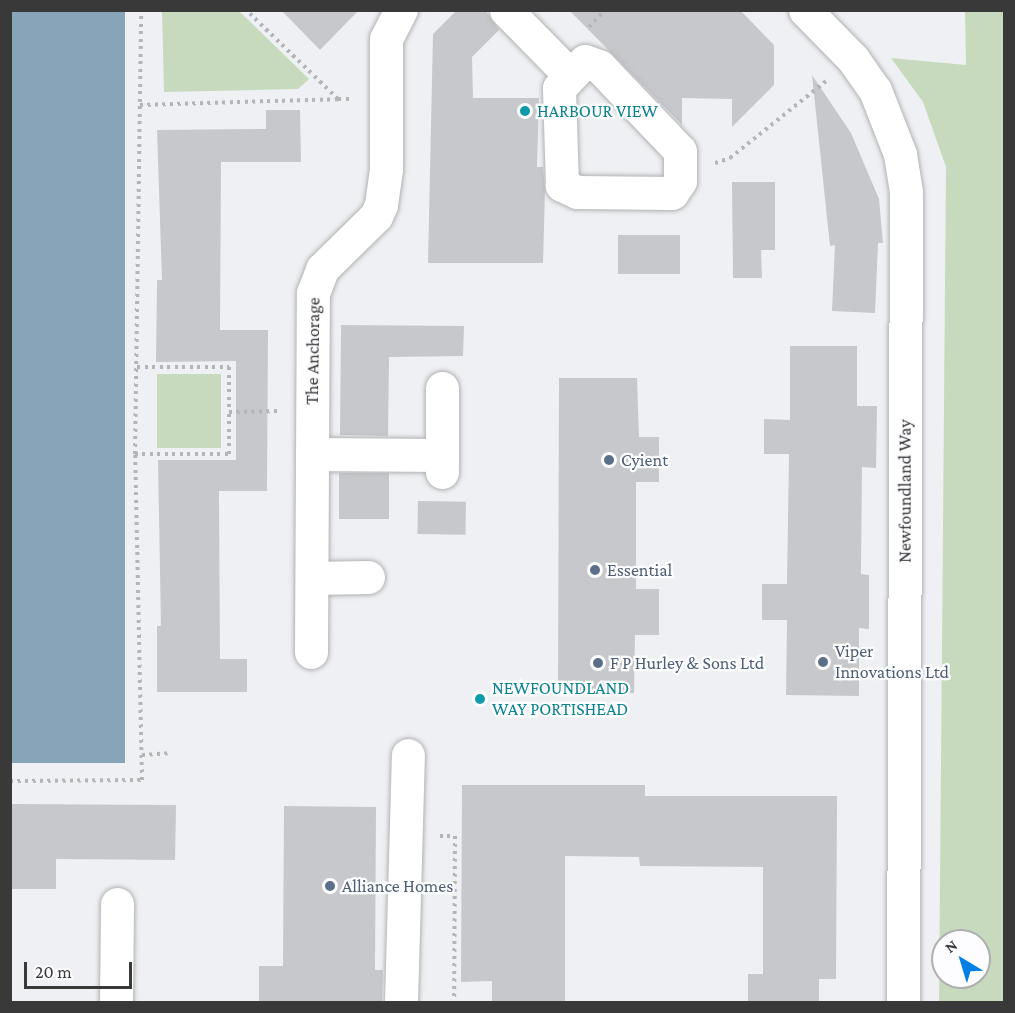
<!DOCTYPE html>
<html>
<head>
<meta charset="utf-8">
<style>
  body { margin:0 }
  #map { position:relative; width:1015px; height:1013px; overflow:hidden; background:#eff0f3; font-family:"Crimson Pro",serif }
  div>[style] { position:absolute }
  .green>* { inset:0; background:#c8dabd; transform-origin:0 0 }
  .water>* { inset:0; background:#88a4b9; transform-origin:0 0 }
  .building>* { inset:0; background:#c7c8cb; transform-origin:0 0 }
  .path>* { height:4px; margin-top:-2px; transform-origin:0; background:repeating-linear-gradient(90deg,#b4b5b7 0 3px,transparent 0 7.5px) }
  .roads { filter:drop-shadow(0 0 2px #b1b2b4) drop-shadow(0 0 2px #b1b2b4) }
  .minor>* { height:33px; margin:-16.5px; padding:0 16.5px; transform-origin:16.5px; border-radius:16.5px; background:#fff }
  .dots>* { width:16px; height:16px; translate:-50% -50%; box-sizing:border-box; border:3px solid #fdfdff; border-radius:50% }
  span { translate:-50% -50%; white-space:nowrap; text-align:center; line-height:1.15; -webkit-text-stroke:4.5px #fdfdff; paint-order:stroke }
  .culture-label { font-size:18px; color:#0d838f }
  .left { translate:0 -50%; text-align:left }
  .street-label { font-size:18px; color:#39393a }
  .service-label { font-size:18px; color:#4e5e75 }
  .frame { position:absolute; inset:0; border:12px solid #39393a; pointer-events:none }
  .north { position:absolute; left:931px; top:929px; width:60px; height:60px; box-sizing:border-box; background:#fdfdff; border:2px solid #afafb0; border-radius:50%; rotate:322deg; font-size:16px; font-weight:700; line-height:24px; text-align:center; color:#39393a }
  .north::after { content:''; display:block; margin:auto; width:21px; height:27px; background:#0280e6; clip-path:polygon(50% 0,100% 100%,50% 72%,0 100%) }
  .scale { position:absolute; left:24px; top:962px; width:108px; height:27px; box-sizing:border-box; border:3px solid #39393a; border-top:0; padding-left:8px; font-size:18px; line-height:21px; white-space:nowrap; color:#39393a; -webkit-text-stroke:4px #fdfdff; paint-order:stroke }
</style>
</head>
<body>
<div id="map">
  <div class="green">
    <i style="clip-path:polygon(162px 11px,239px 11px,309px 79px,298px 89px,164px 92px)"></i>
    <i style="clip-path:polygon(evenodd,965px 11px,1004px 11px,1004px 1002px,939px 1002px,946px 167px,923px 102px,891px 58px,966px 65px,965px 11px,943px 941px,979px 941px,979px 977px,943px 977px,943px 941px)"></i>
    <i style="left:157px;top:374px;width:64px;height:74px"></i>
  </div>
  <div class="water">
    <i style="left:10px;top:11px;width:115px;height:752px"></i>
  </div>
  <div class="building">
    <i style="clip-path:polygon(281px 10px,359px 10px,320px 50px)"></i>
    <i style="clip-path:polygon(457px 10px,485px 10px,499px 30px,472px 57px,473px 98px,539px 98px,537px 167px,543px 167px,545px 191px,543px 263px,428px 263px,433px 34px)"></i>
    <i style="clip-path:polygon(569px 10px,740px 10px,774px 45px,774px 85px,732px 127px,732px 99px,682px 98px,682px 125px)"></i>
    <i style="clip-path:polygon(812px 75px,851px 133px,879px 199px,883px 243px,878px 243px,875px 313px,832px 311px,835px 245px,830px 246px)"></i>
    <i style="clip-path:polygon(266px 110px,300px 110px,301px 162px,221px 162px,220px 330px,268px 330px,267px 491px,219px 491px,220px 659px,247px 659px,247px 692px,157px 692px,157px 626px,161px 626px,158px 460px,236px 460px,236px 361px,156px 362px,157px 280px,162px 280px,157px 130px,266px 129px)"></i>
    <i style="clip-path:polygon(732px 182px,775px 182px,775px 250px,761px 250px,762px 278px,733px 278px)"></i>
    <i style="left:618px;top:235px;width:62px;height:39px"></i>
    <i style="clip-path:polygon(341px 325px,464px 326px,463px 356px,389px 357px,388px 436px,340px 435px)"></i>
    <i style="clip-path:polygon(790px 346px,857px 346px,857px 406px,877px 406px,876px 468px,862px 467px,861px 574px,869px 575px,869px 629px,859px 628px,859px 696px,786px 695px,787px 620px,762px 620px,762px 584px,787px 584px,789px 454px,764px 454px,764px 419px,790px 420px)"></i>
    <i style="clip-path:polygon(559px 378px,637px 378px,639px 437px,659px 437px,659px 482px,636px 482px,636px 589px,659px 589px,659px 635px,635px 635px,634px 693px,558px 692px)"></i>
    <i style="left:339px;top:473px;width:50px;height:46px"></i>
    <i style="left:418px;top:501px;width:48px;height:33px;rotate:1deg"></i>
    <i style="clip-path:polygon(462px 785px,645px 785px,645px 796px,837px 796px,836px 979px,819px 979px,819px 1002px,748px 1002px,748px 974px,763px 974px,763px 867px,640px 866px,639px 857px,565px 856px,565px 1002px,492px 1002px,492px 981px,461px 982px)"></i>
    <i style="clip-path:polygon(10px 804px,176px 805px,175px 860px,56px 859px,56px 889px,10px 889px)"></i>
    <i style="clip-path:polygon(284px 806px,376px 807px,375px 970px,383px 970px,382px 1002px,259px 1002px,259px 966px,283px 966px)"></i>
  </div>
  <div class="path">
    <i style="left:589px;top:27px;width:23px;rotate:-47deg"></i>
    <i style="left:338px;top:99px;width:14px"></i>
    <i style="left:140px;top:105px;width:198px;rotate:-1.7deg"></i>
    <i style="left:338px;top:99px;width:128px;rotate:-135.9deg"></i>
    <i style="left:715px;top:163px;width:16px;rotate:-18deg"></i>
    <i style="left:730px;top:158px;width:123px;rotate:-38.7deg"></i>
    <i style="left:137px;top:367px;width:92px"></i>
    <i style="left:229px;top:367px;width:45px;rotate:90deg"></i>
    <i style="left:135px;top:454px;width:94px"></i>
    <i style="left:229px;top:454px;width:42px;rotate:-90deg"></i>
    <i style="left:229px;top:412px;width:50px;rotate:-1.1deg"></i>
    <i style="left:142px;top:755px;width:30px;rotate:-4deg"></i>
    <i style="left:10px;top:781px;width:132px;rotate:-0.4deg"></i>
    <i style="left:142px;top:780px;width:326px;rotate:-91.2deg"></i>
    <i style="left:135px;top:454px;width:444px;rotate:-89.2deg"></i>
    <i style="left:440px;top:836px;width:15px"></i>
    <i style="left:455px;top:836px;width:166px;rotate:90.3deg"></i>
  </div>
  <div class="roads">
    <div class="minor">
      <i style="left:506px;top:10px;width:90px;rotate:45.5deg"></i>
      <i style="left:805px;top:10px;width:69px;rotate:45.6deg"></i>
      <i style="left:853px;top:59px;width:38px;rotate:55deg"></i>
      <i style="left:875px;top:90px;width:69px;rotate:68.7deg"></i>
      <i style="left:900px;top:154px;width:38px;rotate:81deg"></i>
      <i style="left:906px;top:192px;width:810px;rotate:90.21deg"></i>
      <i style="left:585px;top:61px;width:15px;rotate:20deg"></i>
      <i style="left:599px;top:66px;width:117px;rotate:46.4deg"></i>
      <i style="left:680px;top:151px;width:30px;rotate:90deg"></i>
      <i style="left:680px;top:181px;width:14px;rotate:124deg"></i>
      <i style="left:672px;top:193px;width:95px;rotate:-179.4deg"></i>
      <i style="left:577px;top:192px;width:17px;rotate:-155deg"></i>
      <i style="left:562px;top:185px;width:97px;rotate:-91.8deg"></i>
      <i style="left:559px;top:88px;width:37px;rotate:-46deg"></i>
      <i style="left:312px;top:454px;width:130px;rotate:0.4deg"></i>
      <i style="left:442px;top:472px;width:84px;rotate:-90deg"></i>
      <i style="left:312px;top:578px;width:56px;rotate:-1deg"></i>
      <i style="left:311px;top:652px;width:359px;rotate:-89.7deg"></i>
      <i style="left:313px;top:293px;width:26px;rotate:-69deg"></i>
      <i style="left:322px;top:269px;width:76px;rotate:-44.5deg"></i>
      <i style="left:376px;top:216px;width:12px;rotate:-66deg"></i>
      <i style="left:381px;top:205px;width:37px;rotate:-82deg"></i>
      <i style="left:386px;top:168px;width:129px;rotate:-90deg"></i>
      <i style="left:386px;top:39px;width:33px;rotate:-63deg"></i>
      <i style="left:116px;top:1002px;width:98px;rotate:-89.4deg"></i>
      <i style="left:401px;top:1002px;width:247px;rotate:-88.4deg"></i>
    </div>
  </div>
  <div class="dots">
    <i style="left:525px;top:111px;background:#0f9aa8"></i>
    <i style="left:609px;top:460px;background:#5c6f8a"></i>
    <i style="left:595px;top:570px;background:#5c6f8a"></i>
    <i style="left:823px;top:662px;background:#5c6f8a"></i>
    <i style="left:598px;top:663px;background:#5c6f8a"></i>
    <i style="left:480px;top:699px;background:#0f9aa8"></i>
    <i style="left:330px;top:886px;background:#5c6f8a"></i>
  </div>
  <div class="culture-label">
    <span class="left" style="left:537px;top:111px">HARBOUR VIEW</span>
    <span class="left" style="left:492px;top:699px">NEWFOUNDLAND<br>WAY PORTISHEAD</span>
  </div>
  <div class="street-label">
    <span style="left:313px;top:351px;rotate:-89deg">The Anchorage</span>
    <span style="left:905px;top:491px;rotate:-90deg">Newfoundland Way</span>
  </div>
  <div class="service-label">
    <span class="left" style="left:621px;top:460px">Cyient</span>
    <span class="left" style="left:607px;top:570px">Essential</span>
    <span class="left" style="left:835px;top:662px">Viper<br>Innovations Ltd</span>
    <span class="left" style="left:610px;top:663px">F P Hurley &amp; Sons Ltd</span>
    <span class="left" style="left:342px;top:886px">Alliance Homes</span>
  </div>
  <div class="frame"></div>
  <div class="north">N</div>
  <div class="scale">20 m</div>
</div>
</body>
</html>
